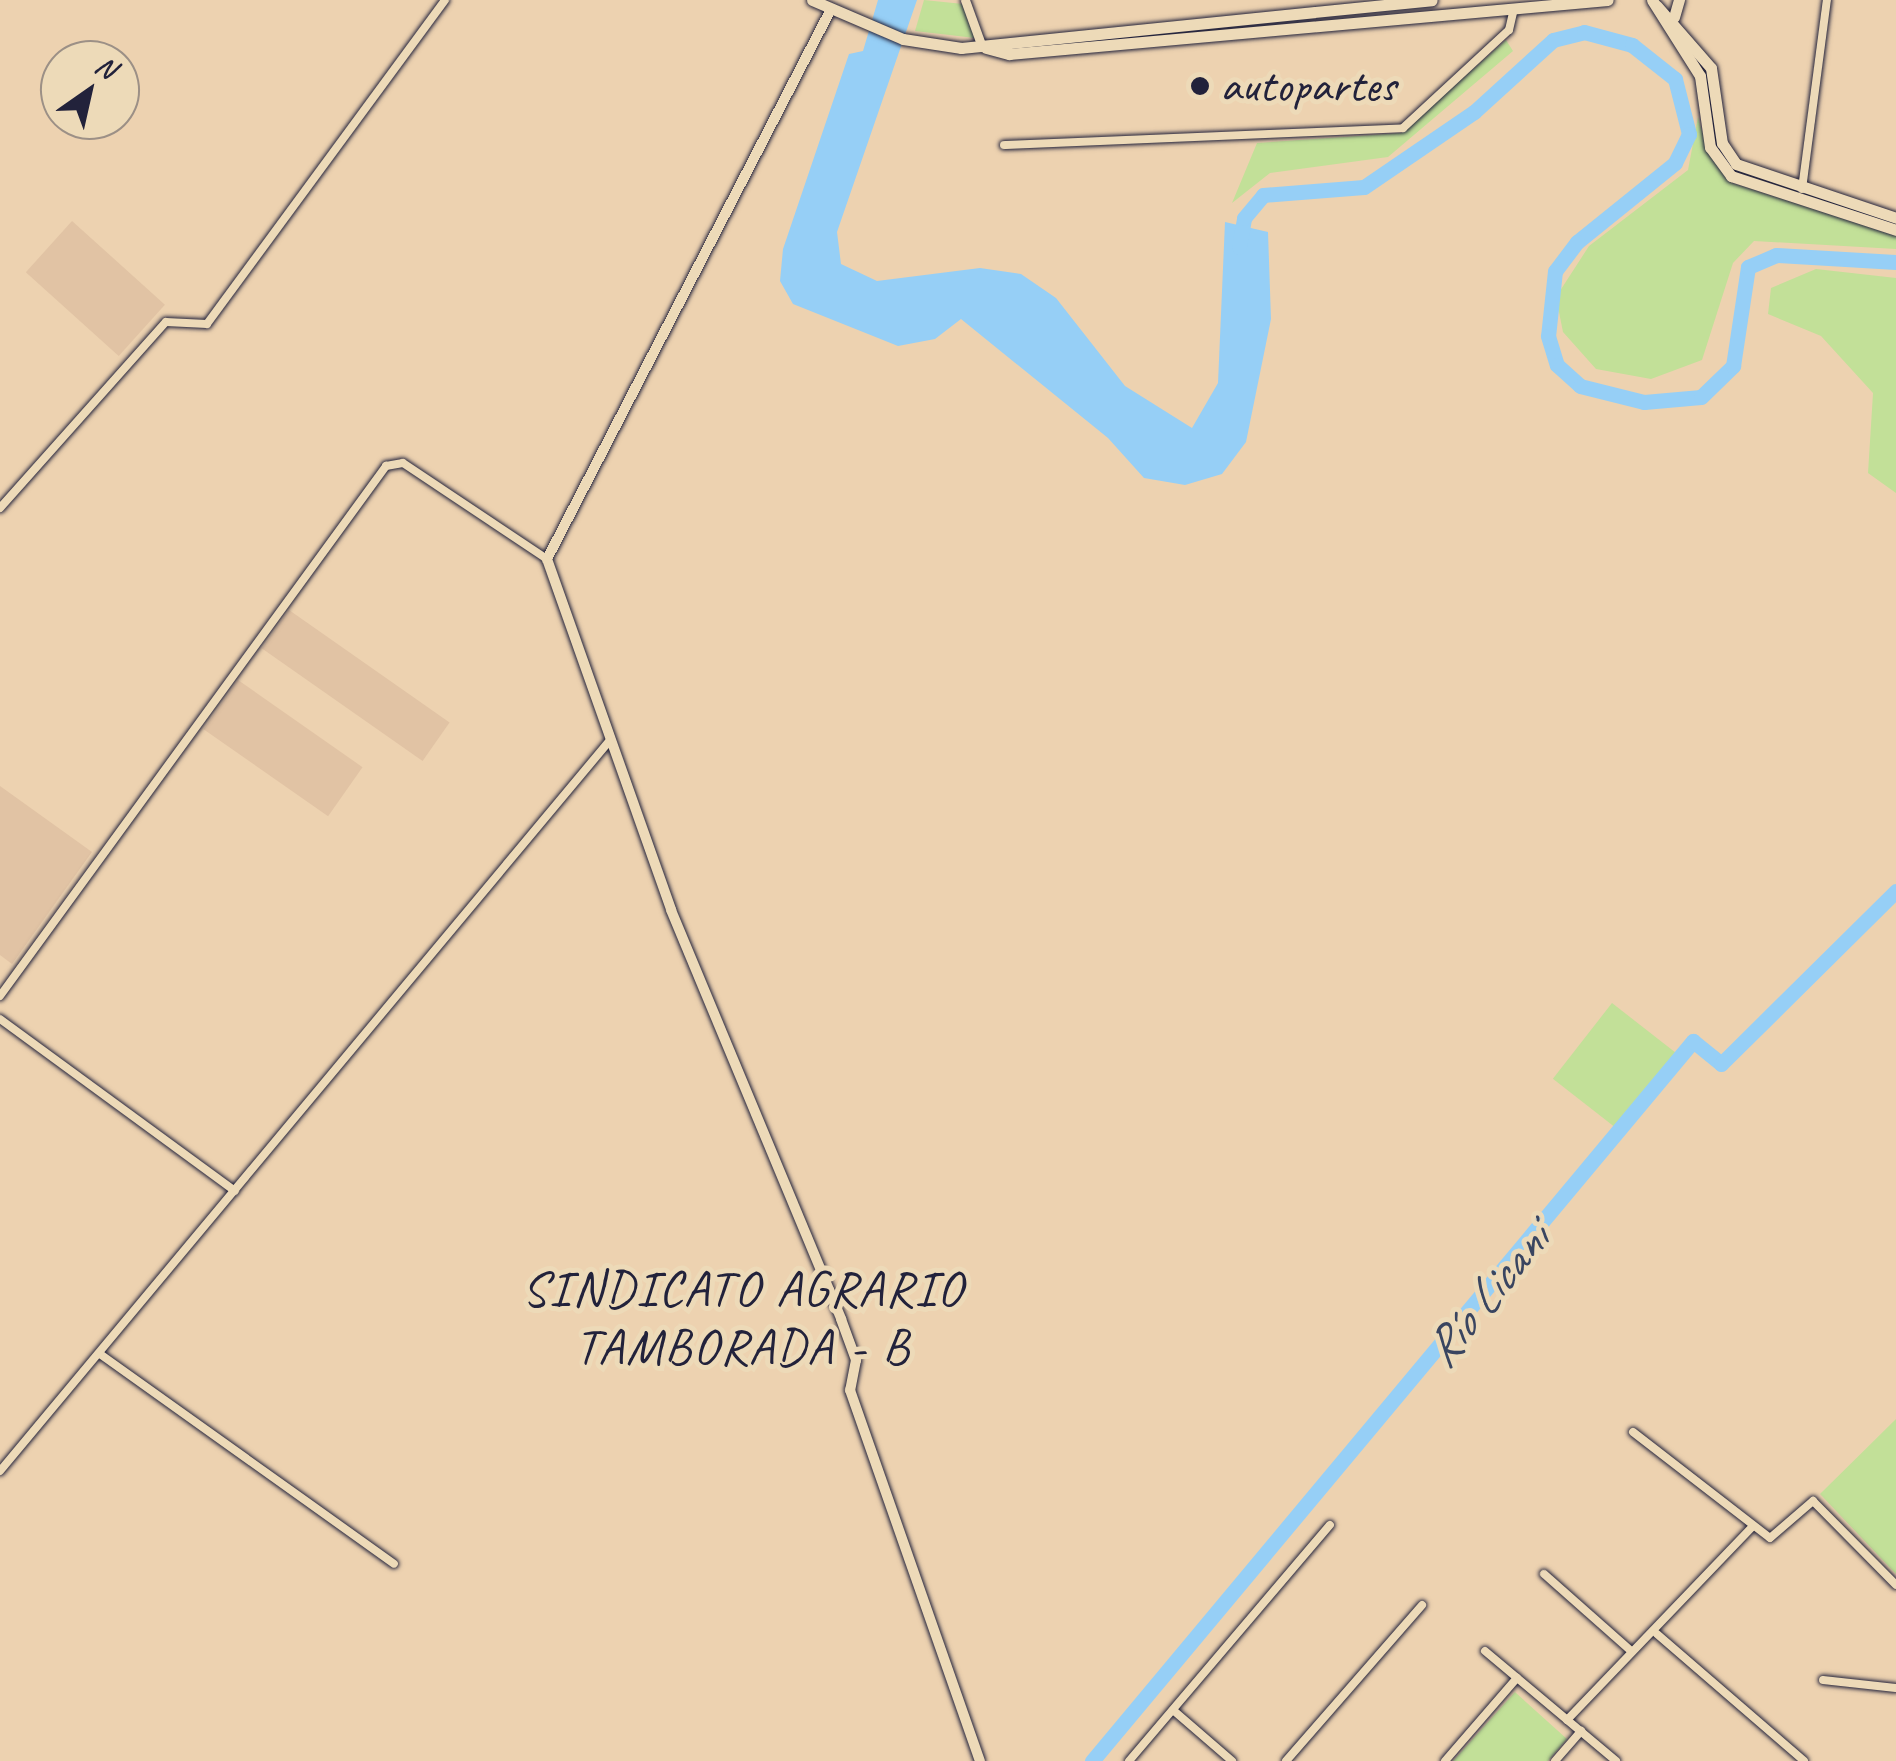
<!DOCTYPE html>
<html>
<head>
<meta charset="utf-8">
<style>
  body { margin:0 }
  #map { position:relative; width:1896px; height:1761px; overflow:hidden; background:#edd2b0; font-family:Caveat,sans-serif }
  div>[style] { position:absolute }
  .built>* { inset:0; background:#e1c3a4; transform-origin:0 0 }
  .green>* { inset:0; background:#c2e098; transform-origin:0 0 }
  .water>* { inset:0; background:#96cff6 }
  .river>* { height:15px; margin:-7.5px; padding:0 7.5px; transform-origin:7.5px; border-radius:7.5px; background:#96cff6 }
  .roads { filter:drop-shadow(0 0 2px #22223b) drop-shadow(0 0 2px #22223b) }
  .minor>* { height:8px; margin:-4px; padding:0 4px; transform-origin:4px; border-radius:4px; background:#eddab8 }
  .tertiary>* { height:9px; margin:-4.5px; padding:0 4.5px; transform-origin:4.5px; border-radius:4.5px; background:#eddab8 }
  .secondary>* { height:10px; margin:-5px; padding:0 5px; transform-origin:5px; border-radius:5px; background:#eddab8 }
  .primary>* { height:11px; margin:-5.5px; padding:0 5.5px; transform-origin:5.5px; border-radius:5.5px; background:#eddab8 }
  .dots>* { width:28px; height:28px; translate:-50% -50%; box-sizing:border-box; border:5px solid #eddab8; border-radius:50% }
  span { translate:-50% -50%; white-space:nowrap; text-align:center; line-height:1.15; -webkit-text-stroke:10px #eddab8; paint-order:stroke }
  .poi-label { font-size:48px; color:#22223b }
  .left { translate:0 -50%; text-align:left }
  .neighbourhood-label { font-size:50px; color:#22223b; letter-spacing:2.5px }
  .water-label { font-size:50px; color:#394560; font-style:italic }
  .north { position:absolute; left:40px; top:40px; width:100px; height:100px; box-sizing:border-box; background:#eddab8; border:2px solid #9c9086; border-radius:50%; rotate:34deg; font-size:28px; font-weight:700; line-height:40px; text-align:center; color:#22223b }
  .north::after { content:''; display:block; margin:auto; width:35px; height:45px; background:#22223b; clip-path:polygon(50% 0,100% 100%,50% 72%,0 100%) }
</style>
</head>
<body>
<div id="map">
  <div class="built">
    <i style="left:72px;top:221px;width:125px;height:69px;rotate:42deg"></i>
    <i style="left:289px;top:610px;width:196px;height:47px;rotate:35deg"></i>
    <i style="left:238px;top:680px;width:152px;height:60px;rotate:35deg"></i>
    <i style="clip-path:polygon(0 786px,92px 852px,12px 964px,0 955px)"></i>
  </div>
  <div class="green">
    <i style="clip-path:polygon(924px 0,963px 4px,975px 38px,915px 31px)"></i>
    <i style="clip-path:polygon(1506px 40px,1513px 51px,1388px 157px,1270px 173px,1232px 203px,1257px 143px,1401px 133px)"></i>
    <i style="clip-path:polygon(1698px 117px,1708px 153px,1732px 183px,1896px 236px,1896px 249px,1754px 241px,1733px 263px,1702px 360px,1651px 379px,1596px 369px,1563px 332px,1556px 297px,1589px 246px,1688px 170px)"></i>
    <i style="clip-path:polygon(1816px 269px,1896px 278px,1896px 493px,1868px 473px,1873px 393px,1821px 336px,1768px 314px,1771px 288px)"></i>
    <i style="left:1612px;top:1003px;width:87px;height:96px;rotate:38deg"></i>
    <i style="clip-path:polygon(1896px 1419px,1896px 1574px,1820px 1494px)"></i>
    <i style="clip-path:polygon(1515px 1692px,1567px 1739px,1548px 1761px,1453px 1761px)"></i>
  </div>
  <div class="water">
    <i style="clip-path:polygon(878px 0,917px 0,837px 232px,841px 264px,877px 281px,980px 268px,1021px 274px,1056px 298px,1125px 386px,1192px 428px,1218px 383px,1225px 222px,1268px 232px,1271px 319px,1246px 442px,1222px 474px,1185px 485px,1144px 478px,1108px 438px,961px 319px,935px 339px,898px 346px,793px 304px,780px 281px,783px 249px,849px 54px,863px 51px)"></i>
  </div>
  <div class="river">
    <i style="left:1239px;top:247px;width:29px;rotate:-80deg"></i>
    <i style="left:1244px;top:218px;width:30px;rotate:-50deg"></i>
    <i style="left:1263px;top:195px;width:101px;rotate:-4.5deg"></i>
    <i style="left:1364px;top:187px;width:133px;rotate:-34.3deg"></i>
    <i style="left:1474px;top:112px;width:107px;rotate:-42.3deg"></i>
    <i style="left:1553px;top:40px;width:32px;rotate:-14deg"></i>
    <i style="left:1584px;top:32px;width:50px;rotate:15.2deg"></i>
    <i style="left:1632px;top:45px;width:55px;rotate:38.3deg"></i>
    <i style="left:1675px;top:79px;width:57px;rotate:75.7deg"></i>
    <i style="left:1689px;top:134px;width:32px;rotate:116deg"></i>
    <i style="left:1675px;top:163px;width:126px;rotate:141.1deg"></i>
    <i style="left:1577px;top:242px;width:36px;rotate:127deg"></i>
    <i style="left:1555px;top:271px;width:65px;rotate:96.1deg"></i>
    <i style="left:1548px;top:336px;width:30px;rotate:73deg"></i>
    <i style="left:1557px;top:365px;width:31px;rotate:42deg"></i>
    <i style="left:1580px;top:386px;width:66px;rotate:14deg"></i>
    <i style="left:1644px;top:402px;width:57px;rotate:-5deg"></i>
    <i style="left:1701px;top:397px;width:45px;rotate:-44.1deg"></i>
    <i style="left:1733px;top:366px;width:100px;rotate:-81.4deg"></i>
    <i style="left:1748px;top:267px;width:30px;rotate:-23deg"></i>
    <i style="left:1776px;top:255px;width:120px;rotate:3.3deg"></i>
    <i style="left:1092px;top:1761px;width:938px;rotate:-50.15deg"></i>
    <i style="left:1693px;top:1041px;width:36px;rotate:39deg"></i>
    <i style="left:1721px;top:1064px;width:246px;rotate:-44.7deg"></i>
  </div>
  <div class="roads">
    <div class="minor">
      <i style="left:1004px;top:145px;width:399px;rotate:-2.4deg"></i>
      <i style="left:1403px;top:128px;width:144px;rotate:-42.8deg"></i>
      <i style="left:1509px;top:30px;width:22px;rotate:-77deg"></i>
      <i style="left:1802px;top:189px;width:191px;rotate:-82.5deg"></i>
      <i style="left:0;top:508px;width:249px;rotate:-48.3deg"></i>
      <i style="left:166px;top:322px;width:41px;rotate:2.8deg"></i>
      <i style="left:207px;top:324px;width:402px;rotate:-53.7deg"></i>
      <i style="left:0;top:996px;width:656px;rotate:-53.93deg"></i>
      <i style="left:386px;top:466px;width:17px;rotate:-10deg"></i>
      <i style="left:403px;top:463px;width:173px;rotate:33.7deg"></i>
      <i style="left:0;top:1019px;width:291px;rotate:36.2deg"></i>
      <i style="left:100px;top:1354px;width:361px;rotate:35.5deg"></i>
      <i style="left:1633px;top:1432px;width:173px;rotate:37.7deg"></i>
      <i style="left:1770px;top:1538px;width:57px;rotate:-40.7deg"></i>
      <i style="left:1813px;top:1501px;width:118px;rotate:45.3deg"></i>
      <i style="left:0;top:1471px;width:953px;rotate:-50.15deg"></i>
      <i style="left:1544px;top:1574px;width:115px;rotate:41.5deg"></i>
      <i style="left:1657px;top:1634px;width:194px;rotate:40.8deg"></i>
      <i style="left:1485px;top:1651px;width:171px;rotate:40deg"></i>
      <i style="left:1823px;top:1680px;width:73px;rotate:6.3deg"></i>
      <i style="left:1173px;top:1710px;width:78px;rotate:40.8deg"></i>
      <i style="left:1567px;top:1720px;width:266px;rotate:-46.2deg"></i>
      <i style="left:1129px;top:1761px;width:310px;rotate:-49.6deg"></i>
      <i style="left:1286px;top:1761px;width:207px;rotate:-48.9deg"></i>
      <i style="left:1445px;top:1761px;width:110px;rotate:-49.1deg"></i>
      <i style="left:1555px;top:1761px;width:40px;rotate:-49deg"></i>
    </div>
    <div class="tertiary">
      <i style="left:965px;top:0;width:50px;rotate:70.1deg"></i>
    </div>
    <div class="secondary">
      <i style="left:830px;top:11px;width:617px;rotate:117.31deg"></i>
      <i style="left:547px;top:559px;width:372px;rotate:70.5deg"></i>
      <i style="left:671px;top:910px;width:443px;rotate:67.4deg"></i>
      <i style="left:841px;top:1319px;width:44px;rotate:69.9deg"></i>
      <i style="left:856px;top:1360px;width:31px;rotate:101deg"></i>
      <i style="left:850px;top:1390px;width:393px;rotate:70.7deg"></i>
    </div>
    <div class="primary">
      <i style="left:812px;top:0;width:99px;rotate:23.2deg"></i>
      <i style="left:903px;top:39px;width:59px;rotate:8.8deg"></i>
      <i style="left:961px;top:48px;width:473px;rotate:-5.8deg"></i>
      <i style="left:1652px;top:0;width:90px;rotate:57.7deg"></i>
      <i style="left:1700px;top:76px;width:72px;rotate:82deg"></i>
      <i style="left:1710px;top:147px;width:36px;rotate:54deg"></i>
      <i style="left:1731px;top:176px;width:174px;rotate:18.1deg"></i>
      <i style="left:1657px;top:6px;width:82px;rotate:48.9deg"></i>
      <i style="left:1711px;top:68px;width:76px;rotate:81.7deg"></i>
      <i style="left:1722px;top:143px;width:25px;rotate:56deg"></i>
      <i style="left:1736px;top:164px;width:169px;rotate:18.6deg"></i>
      <i style="left:1674px;top:17px;width:18px;rotate:-74deg"></i>
      <i style="left:986px;top:48px;width:24px;rotate:15deg"></i>
      <i style="left:1009px;top:54px;width:601px;rotate:-5.15deg"></i>
    </div>
  </div>
  <div class="dots">
    <i style="left:1200px;top:86px;background:#22223b"></i>
  </div>
  <div class="poi-label">
    <span class="left" style="left:1220px;top:86px">autopartes</span>
  </div>
  <div class="neighbourhood-label">
    <span style="left:743px;top:1317px">SINDICATO AGRARIO<br>TAMBORADA - B</span>
  </div>
  <div class="water-label">
    <span style="left:1486px;top:1295px;rotate:-51deg">Río Licani</span>
  </div>
  <div class="north">N</div>
</div>
</body>
</html>
